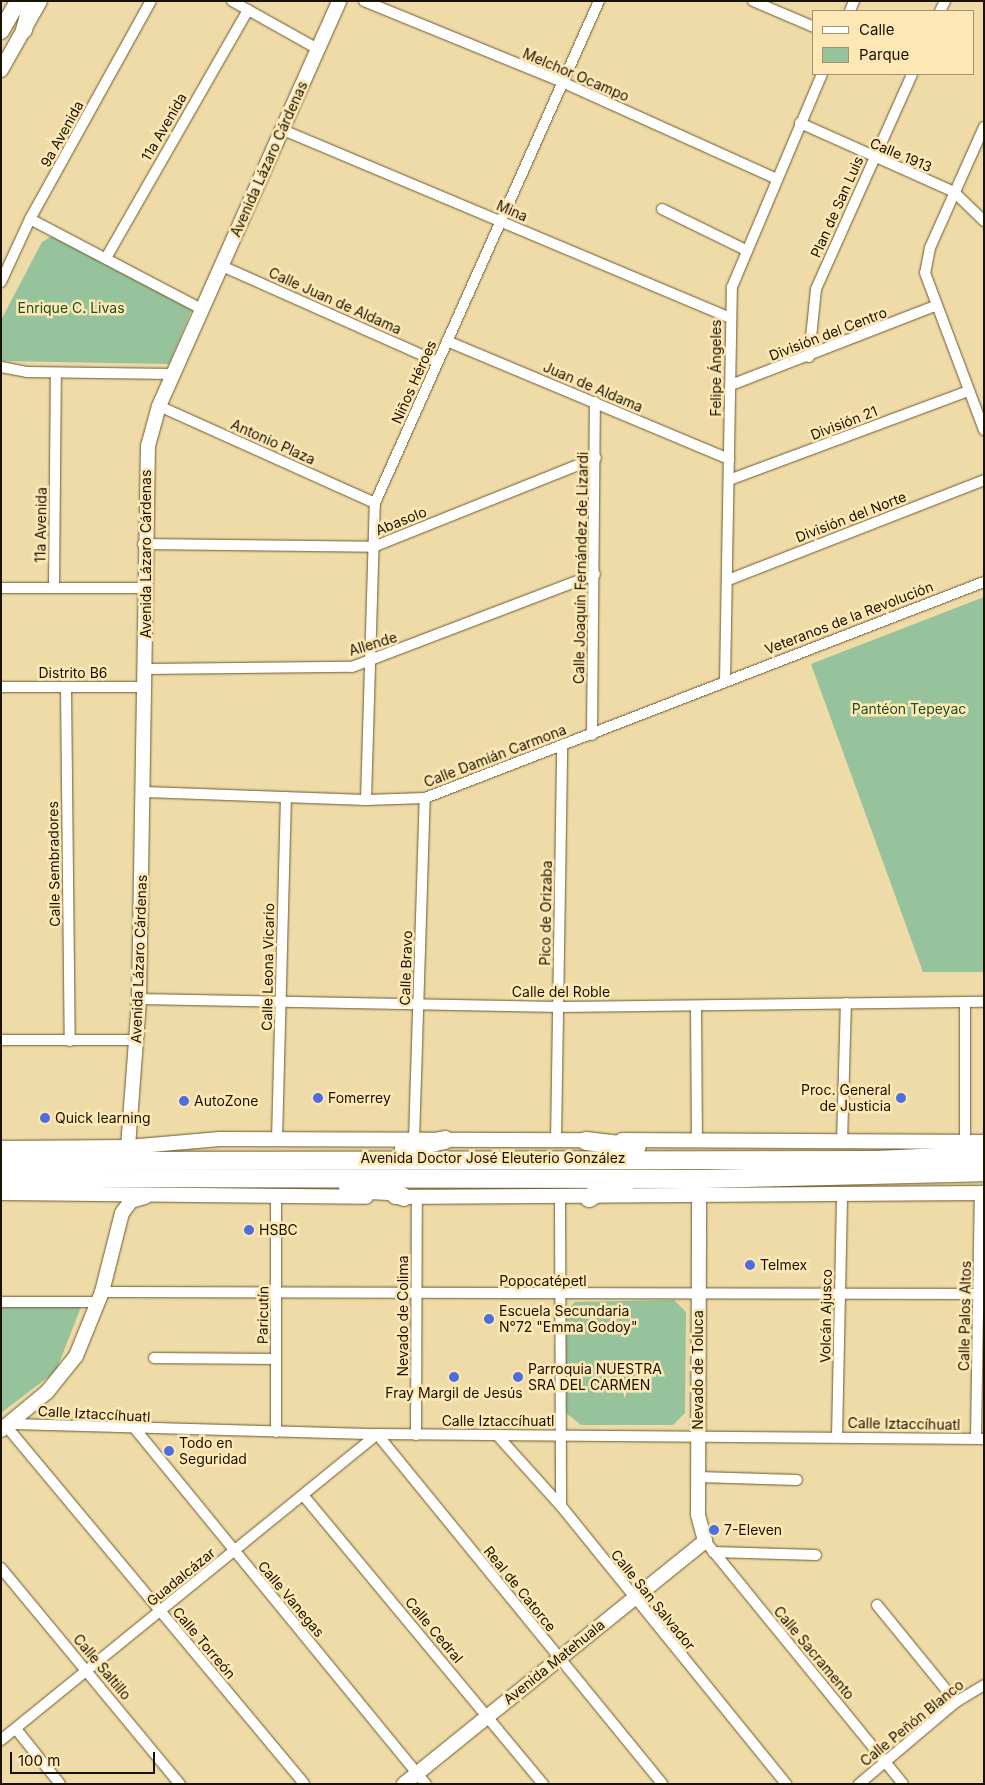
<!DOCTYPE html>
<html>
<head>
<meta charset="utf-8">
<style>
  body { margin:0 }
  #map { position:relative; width:985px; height:1785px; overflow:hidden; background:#efdba8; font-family:Inter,sans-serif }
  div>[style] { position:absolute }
  .green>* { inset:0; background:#96c39c }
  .roads { filter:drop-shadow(0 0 1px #6c5a2b) drop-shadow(0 0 1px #6c5a2b) }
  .minor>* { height:10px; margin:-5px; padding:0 5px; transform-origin:5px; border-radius:5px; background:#fff }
  .tertiary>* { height:14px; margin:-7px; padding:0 7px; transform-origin:7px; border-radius:7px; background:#fff }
  .primary>* { height:16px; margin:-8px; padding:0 8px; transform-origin:8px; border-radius:8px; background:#fff }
  .trunk>* { height:18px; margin:-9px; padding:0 9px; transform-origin:9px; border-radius:9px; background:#fff }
  .dots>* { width:14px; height:14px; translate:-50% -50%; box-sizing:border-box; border:2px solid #fde8b5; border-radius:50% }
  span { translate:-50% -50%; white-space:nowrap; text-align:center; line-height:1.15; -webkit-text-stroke:5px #fde8b5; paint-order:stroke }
  .street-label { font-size:14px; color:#191201 }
  .park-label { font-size:14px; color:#175226 }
  .poi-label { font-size:14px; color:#191201 }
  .right { translate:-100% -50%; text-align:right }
  .left { translate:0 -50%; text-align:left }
  .frame { position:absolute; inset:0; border:2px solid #191201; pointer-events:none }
  .legend { position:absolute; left:812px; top:10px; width:162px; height:65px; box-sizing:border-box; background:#fde8b5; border:1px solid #a2926d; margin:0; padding:6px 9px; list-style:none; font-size:15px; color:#191201 }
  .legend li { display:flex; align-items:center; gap:10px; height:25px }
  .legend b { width:25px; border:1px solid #a2926d }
  .scale { position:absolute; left:10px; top:1752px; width:145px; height:22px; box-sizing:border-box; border:2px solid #191201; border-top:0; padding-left:6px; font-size:15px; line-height:18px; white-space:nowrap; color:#191201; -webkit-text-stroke:4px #fde8b5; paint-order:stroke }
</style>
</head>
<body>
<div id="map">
  <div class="green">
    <i style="clip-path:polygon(50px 237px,60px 237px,192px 309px,169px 364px,1px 361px,1px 320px,42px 242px)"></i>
    <i style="clip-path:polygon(984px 597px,984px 972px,923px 972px,811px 664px)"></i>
    <i style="clip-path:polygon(674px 1300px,686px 1312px,685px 1413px,673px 1425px,581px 1425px,566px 1413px,566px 1312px,575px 1302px)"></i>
    <i style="clip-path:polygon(1px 1307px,81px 1307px,56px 1371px,1px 1413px)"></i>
  </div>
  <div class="roads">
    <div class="minor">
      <i style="left:232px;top:1px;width:98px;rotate:29.2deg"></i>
      <i style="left:364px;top:1px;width:214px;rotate:22.2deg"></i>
      <i style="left:562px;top:82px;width:234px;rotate:24.3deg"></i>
      <i style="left:753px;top:1px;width:66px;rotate:23.1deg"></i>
      <i style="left:850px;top:11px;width:11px;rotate:-68deg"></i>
      <i style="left:940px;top:11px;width:11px;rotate:-63deg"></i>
      <i style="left:800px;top:123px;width:169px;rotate:24.1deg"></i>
      <i style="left:954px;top:192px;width:42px;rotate:44deg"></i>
      <i style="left:984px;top:127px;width:133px;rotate:114.1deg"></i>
      <i style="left:930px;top:248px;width:25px;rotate:101deg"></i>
      <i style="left:925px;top:273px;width:168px;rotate:69.4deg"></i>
      <i style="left:283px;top:130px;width:485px;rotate:22.8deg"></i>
      <i style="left:662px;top:209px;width:91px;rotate:26deg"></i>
      <i style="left:30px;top:219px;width:195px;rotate:27.7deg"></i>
      <i style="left:106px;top:258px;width:286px;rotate:-60.2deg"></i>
      <i style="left:222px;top:266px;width:236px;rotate:24deg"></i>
      <i style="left:1px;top:282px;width:69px;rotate:-65.3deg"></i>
      <i style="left:30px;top:219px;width:249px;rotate:-61deg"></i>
      <i style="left:447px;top:341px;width:306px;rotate:22.7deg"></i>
      <i style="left:809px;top:357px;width:68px;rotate:-84.1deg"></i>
      <i style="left:816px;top:289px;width:235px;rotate:-65.9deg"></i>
      <i style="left:1px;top:367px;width:26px;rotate:11deg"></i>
      <i style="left:27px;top:372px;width:147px;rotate:0.8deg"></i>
      <i style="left:731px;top:385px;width:219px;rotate:-21.2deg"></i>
      <i style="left:159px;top:406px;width:237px;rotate:24.2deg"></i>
      <i style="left:729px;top:480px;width:255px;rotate:-20.4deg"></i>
      <i style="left:143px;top:544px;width:230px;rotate:0.7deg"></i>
      <i style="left:373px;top:547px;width:240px;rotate:-21.8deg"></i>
      <i style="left:728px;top:580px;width:275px;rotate:-21.3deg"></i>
      <i style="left:1px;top:588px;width:142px"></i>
      <i style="left:54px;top:588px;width:215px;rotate:-89.5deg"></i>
      <i style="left:146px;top:669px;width:206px;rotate:-0.6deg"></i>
      <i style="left:352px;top:667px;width:260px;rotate:-20.9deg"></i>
      <i style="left:725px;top:681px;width:394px;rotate:-89deg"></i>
      <i style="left:732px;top:287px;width:231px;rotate:-67.1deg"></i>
      <i style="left:1px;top:687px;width:144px"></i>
      <i style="left:66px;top:687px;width:354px;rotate:89.4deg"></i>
      <i style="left:592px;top:735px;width:333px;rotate:-89.5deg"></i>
      <i style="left:145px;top:792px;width:221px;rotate:2.1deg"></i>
      <i style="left:366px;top:800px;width:59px;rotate:-1.9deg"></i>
      <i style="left:425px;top:798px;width:599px;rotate:-21.13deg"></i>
      <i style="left:366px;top:800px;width:297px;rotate:-88.3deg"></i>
      <i style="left:375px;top:503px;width:550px;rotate:-65.95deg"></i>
      <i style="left:139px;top:999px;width:420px;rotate:1.1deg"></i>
      <i style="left:559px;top:1007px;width:425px;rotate:-0.7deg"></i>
      <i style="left:965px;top:1003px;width:140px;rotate:90deg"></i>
      <i style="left:696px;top:1006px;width:131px;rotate:89.6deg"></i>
      <i style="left:1px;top:1040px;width:135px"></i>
      <i style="left:277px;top:1139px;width:342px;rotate:-88.5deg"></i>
      <i style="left:414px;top:1140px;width:342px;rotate:-88.2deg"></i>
      <i style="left:556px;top:1141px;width:396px;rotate:-89.1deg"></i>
      <i style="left:842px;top:1143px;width:140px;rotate:-88.4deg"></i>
      <i style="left:276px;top:1198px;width:234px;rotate:90deg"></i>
      <i style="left:560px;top:1198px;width:308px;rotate:89.8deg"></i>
      <i style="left:102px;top:1292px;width:882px;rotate:0.13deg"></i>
      <i style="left:1px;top:1302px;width:97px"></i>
      <i style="left:154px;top:1358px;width:122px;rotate:0.5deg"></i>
      <i style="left:13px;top:1424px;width:364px;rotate:1.6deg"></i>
      <i style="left:377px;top:1434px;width:607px;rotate:0.47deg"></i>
      <i style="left:7px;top:1427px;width:464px;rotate:50.2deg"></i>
      <i style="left:136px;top:1430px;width:458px;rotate:50.7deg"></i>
      <i style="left:377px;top:1434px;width:451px;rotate:50.8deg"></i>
      <i style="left:416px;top:1435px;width:237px;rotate:-89.8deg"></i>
      <i style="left:497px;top:1435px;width:96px;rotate:48deg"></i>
      <i style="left:561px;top:1506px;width:358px;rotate:51deg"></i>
      <i style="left:837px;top:1437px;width:241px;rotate:-88.8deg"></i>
      <i style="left:976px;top:1438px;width:245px;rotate:-89.1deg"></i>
      <i style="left:698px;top:1477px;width:99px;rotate:1.7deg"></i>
      <i style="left:303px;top:1495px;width:376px;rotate:50.3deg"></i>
      <i style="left:705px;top:1541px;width:313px;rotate:50.8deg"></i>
      <i style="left:713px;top:1552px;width:103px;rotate:1.7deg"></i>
      <i style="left:1px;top:1568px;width:281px;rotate:50.4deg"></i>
      <i style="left:877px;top:1605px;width:125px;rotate:50.8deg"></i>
      <i style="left:16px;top:1729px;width:70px;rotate:51.3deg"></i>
      <i style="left:1px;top:1740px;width:485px;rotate:-39.1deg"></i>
      <i style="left:859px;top:1784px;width:127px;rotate:-40.2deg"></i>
      <i style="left:956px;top:1702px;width:33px;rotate:-31deg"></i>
    </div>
    <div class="tertiary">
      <i style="left:1px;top:70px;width:79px;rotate:-60.5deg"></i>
      <i style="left:622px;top:1140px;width:362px;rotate:0.3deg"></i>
      <i style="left:128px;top:1147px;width:148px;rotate:-85.7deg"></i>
      <i style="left:139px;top:999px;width:553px;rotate:-89.07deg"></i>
      <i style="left:148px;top:446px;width:41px;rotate:-74.6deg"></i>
      <i style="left:159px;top:406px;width:443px;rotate:-66deg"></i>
      <i style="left:1px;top:1148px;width:127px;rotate:-0.5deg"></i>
      <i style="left:128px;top:1147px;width:92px;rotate:-5deg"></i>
      <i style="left:220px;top:1139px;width:375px;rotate:0.2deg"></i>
      <i style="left:1px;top:1193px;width:365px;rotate:0.6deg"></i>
      <i style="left:395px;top:1197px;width:589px;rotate:-0.39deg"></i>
      <i style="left:1px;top:1430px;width:60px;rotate:-39.6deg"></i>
      <i style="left:47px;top:1392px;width:46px;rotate:-51.1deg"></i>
      <i style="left:76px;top:1356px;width:69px;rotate:-67.9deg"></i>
      <i style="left:102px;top:1292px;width:81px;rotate:-75.8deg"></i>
      <i style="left:122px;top:1213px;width:15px;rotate:-53deg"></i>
      <i style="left:131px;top:1201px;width:15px;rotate:-16deg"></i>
      <i style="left:404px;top:1784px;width:387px;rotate:-38.9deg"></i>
      <i style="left:705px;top:1541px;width:28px;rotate:-105deg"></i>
      <i style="left:698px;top:1514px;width:316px;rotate:-89.8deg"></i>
    </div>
    <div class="primary">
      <i style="left:24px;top:30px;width:30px;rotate:-75deg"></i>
      <i style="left:1px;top:31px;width:34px;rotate:-60deg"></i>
    </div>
    <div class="trunk">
      <i style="left:586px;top:1141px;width:51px;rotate:6.7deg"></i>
      <i style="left:404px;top:1149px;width:42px;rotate:-12.4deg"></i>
      <i style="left:1px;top:1161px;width:875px;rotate:-0.07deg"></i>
      <i style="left:876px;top:1160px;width:108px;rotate:-2.7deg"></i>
      <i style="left:1px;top:1178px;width:703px;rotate:0.08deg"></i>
      <i style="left:704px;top:1179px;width:280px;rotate:-1.4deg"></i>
      <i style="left:348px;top:1189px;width:41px;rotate:2.8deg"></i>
      <i style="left:389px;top:1191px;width:16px;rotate:22deg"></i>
      <i style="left:589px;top:1198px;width:15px;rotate:-32deg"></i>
      <i style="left:602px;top:1190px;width:22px;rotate:-5deg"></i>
    </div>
  </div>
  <div class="dots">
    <i style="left:318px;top:1098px;background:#4d6ee2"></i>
    <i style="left:901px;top:1098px;background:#4d6ee2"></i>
    <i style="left:184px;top:1101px;background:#4d6ee2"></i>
    <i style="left:45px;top:1118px;background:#4d6ee2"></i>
    <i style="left:249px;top:1230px;background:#4d6ee2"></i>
    <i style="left:750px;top:1265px;background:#4d6ee2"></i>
    <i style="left:489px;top:1319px;background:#4d6ee2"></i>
    <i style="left:454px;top:1377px;background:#4d6ee2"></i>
    <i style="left:518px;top:1377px;background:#4d6ee2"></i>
    <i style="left:169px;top:1451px;background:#4d6ee2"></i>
    <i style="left:714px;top:1530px;background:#4d6ee2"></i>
  </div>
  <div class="street-label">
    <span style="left:576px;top:75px;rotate:23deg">Melchor Ocampo</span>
    <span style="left:164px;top:127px;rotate:-60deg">11a Avenida</span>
    <span style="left:62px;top:134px;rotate:-61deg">9a Avenida</span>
    <span style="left:901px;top:155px;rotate:23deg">Calle 1913</span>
    <span style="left:269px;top:159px;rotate:-66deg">Avenida Lázaro Cárdenas</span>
    <span style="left:837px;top:207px;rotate:-66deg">Plan de San Luis</span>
    <span style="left:512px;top:211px;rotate:23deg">Mina</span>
    <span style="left:335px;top:301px;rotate:24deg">Calle Juan de Aldama</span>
    <span style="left:828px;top:334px;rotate:-21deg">División del Centro</span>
    <span style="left:716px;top:368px;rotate:-90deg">Felipe Ángeles</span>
    <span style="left:414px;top:382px;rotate:-66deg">Niños Héroes</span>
    <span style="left:593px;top:387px;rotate:23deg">Juan de Aldama</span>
    <span style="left:844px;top:423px;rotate:-21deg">División 21</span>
    <span style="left:273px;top:442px;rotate:24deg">Antonio Plaza</span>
    <span style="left:851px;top:517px;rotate:-21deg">División del Norte</span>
    <span style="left:401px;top:521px;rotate:-22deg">Abasolo</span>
    <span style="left:41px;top:525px;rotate:-89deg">11a Avenida</span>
    <span style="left:146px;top:554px;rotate:-90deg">Avenida Lázaro Cárdenas</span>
    <span style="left:581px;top:568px;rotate:-89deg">Calle Joaquín Fernández de Lizardi</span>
    <span style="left:849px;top:618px;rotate:-21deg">Veteranos de la Revolución</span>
    <span style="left:373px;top:644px;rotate:-17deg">Allende</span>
    <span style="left:73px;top:673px">Distrito B6</span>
    <span style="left:495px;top:756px;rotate:-21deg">Calle Damián Carmona</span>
    <span style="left:54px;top:864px;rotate:-91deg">Calle Sembradores</span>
    <span style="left:546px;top:913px;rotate:-89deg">Pico de Orizaba</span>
    <span style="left:139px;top:959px;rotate:-88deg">Avenida Lázaro Cárdenas</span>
    <span style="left:268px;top:967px;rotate:-89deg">Calle Leona Vicario</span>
    <span style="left:406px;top:968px;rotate:-88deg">Calle Bravo</span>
    <span style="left:561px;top:992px">Calle del Roble</span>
    <span style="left:493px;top:1158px">Avenida Doctor José Eleuterio González</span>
    <span style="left:543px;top:1281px">Popocatépetl</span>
    <span style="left:263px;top:1315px;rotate:-89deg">Paricutín</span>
    <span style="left:403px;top:1316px;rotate:-90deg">Nevado de Colima</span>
    <span style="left:826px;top:1316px;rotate:-89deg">Volcán Ajusco</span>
    <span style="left:965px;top:1316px;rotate:-89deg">Calle Palos Altos</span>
    <span style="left:698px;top:1370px;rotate:-90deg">Nevado de Toluca</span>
    <span style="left:94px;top:1414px;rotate:3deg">Calle Iztaccíhuatl</span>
    <span style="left:498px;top:1421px">Calle Iztaccíhuatl</span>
    <span style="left:904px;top:1424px;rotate:1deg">Calle Iztaccíhuatl</span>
    <span style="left:181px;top:1577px;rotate:-39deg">Guadalcázar</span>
    <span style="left:520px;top:1589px;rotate:51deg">Real de Catorce</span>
    <span style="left:291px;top:1599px;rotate:50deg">Calle Vanegas</span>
    <span style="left:653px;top:1600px;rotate:51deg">Calle San Salvador</span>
    <span style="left:434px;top:1630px;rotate:50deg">Calle Cedral</span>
    <span style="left:204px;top:1643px;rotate:50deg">Calle Torreón</span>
    <span style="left:814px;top:1653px;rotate:50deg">Calle Sacramento</span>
    <span style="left:554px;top:1662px;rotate:-39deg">Avenida Matehuala</span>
    <span style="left:102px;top:1667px;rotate:50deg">Calle Saltillo</span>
    <span style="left:912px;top:1723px;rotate:-39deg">Calle Peñón Blanco</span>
  </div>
  <div class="park-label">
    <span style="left:71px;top:308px">Enrique C. Livas</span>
    <span style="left:909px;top:709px">Pantéon Tepeyac</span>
  </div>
  <div class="poi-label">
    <span class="right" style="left:891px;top:1098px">Proc. General<br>de Justicia</span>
    <span class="left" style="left:328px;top:1098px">Fomerrey</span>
    <span class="left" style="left:194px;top:1101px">AutoZone</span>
    <span class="left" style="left:55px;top:1118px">Quick learning</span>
    <span class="left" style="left:259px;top:1230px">HSBC</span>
    <span class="left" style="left:760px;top:1265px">Telmex</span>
    <span class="left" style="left:499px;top:1319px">Escuela Secundaria<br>N°72 "Emma Godoy"</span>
    <span class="left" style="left:528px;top:1377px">Parroquia NUESTRA<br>SRA DEL CARMEN</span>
    <span style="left:454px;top:1393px">Fray Margil de Jesús</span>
    <span class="left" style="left:179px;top:1451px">Todo en<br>Seguridad</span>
    <span class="left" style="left:724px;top:1530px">7-Eleven</span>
  </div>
  <div class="frame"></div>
  <ul class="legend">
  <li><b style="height:6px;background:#fff"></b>Calle</li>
  <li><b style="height:14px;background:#96c39c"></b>Parque</li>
  </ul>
  <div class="scale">100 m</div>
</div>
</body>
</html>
